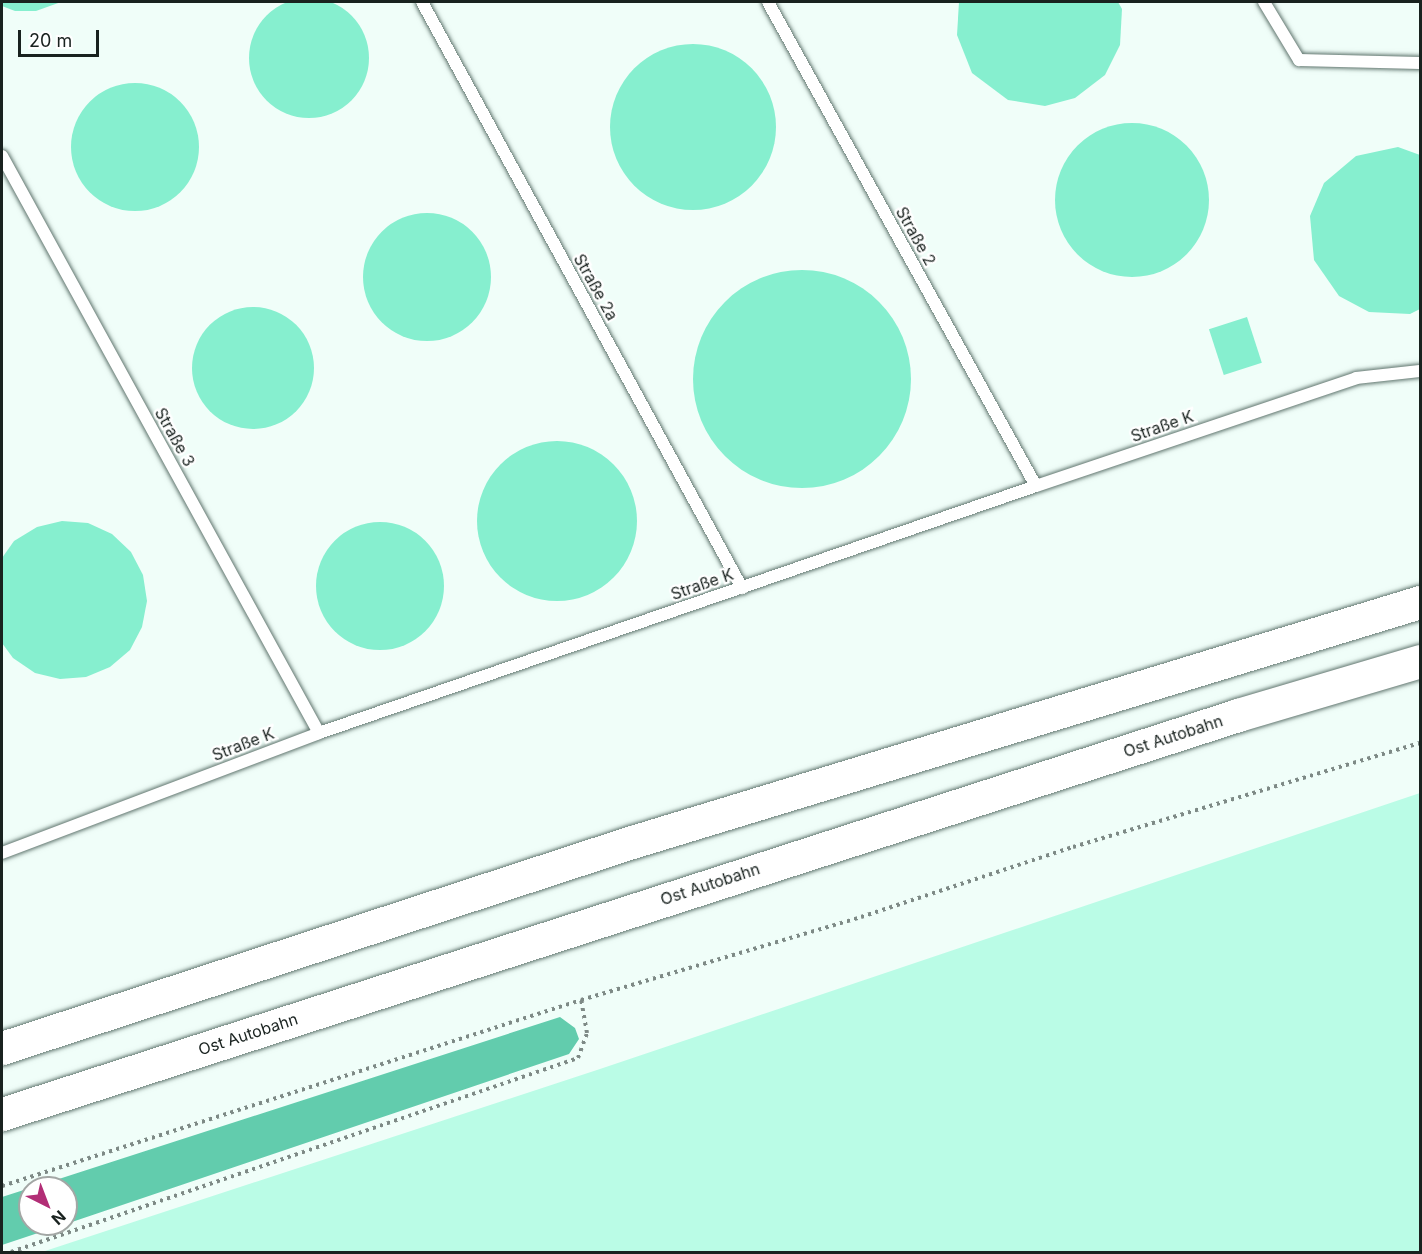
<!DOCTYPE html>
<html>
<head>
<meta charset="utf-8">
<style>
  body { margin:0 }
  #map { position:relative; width:1422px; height:1254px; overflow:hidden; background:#f0fef9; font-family:Inter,sans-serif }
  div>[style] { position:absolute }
  .green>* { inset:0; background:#bafce6 }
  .water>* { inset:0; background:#62ccad }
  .building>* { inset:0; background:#86efcf; transform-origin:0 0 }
  .round { border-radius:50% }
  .path>* { height:4px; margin-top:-2px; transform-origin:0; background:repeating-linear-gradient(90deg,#7e8a86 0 3px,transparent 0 7.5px) }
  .roads { filter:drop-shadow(0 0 2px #61766f) drop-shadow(0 0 2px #61766f) }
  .lane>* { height:12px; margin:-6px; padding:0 6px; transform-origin:6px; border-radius:6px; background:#fff }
  .highway>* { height:33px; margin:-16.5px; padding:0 16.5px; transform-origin:16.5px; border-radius:16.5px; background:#fff }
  span { translate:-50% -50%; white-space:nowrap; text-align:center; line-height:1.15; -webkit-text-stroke:4.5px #fff; paint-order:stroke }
  .street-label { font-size:16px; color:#19221f }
  .frame { position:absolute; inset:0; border:3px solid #19221f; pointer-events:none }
  .north { position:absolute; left:18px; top:1176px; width:60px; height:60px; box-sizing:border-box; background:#fff; border:2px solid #a3a7a5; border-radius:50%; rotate:138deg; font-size:16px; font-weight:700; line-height:24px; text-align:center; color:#19221f }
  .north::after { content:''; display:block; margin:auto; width:21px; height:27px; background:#b22e76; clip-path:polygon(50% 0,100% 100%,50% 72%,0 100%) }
  .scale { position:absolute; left:18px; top:30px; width:81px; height:27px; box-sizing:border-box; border:3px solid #19221f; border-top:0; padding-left:8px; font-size:18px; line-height:21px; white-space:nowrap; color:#19221f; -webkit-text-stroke:4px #fff; paint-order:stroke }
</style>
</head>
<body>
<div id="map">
  <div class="green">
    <i style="clip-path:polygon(1420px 793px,1420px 1252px,42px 1252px,600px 1069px)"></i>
  </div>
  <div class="water">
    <i style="clip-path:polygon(560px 1017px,575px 1028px,579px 1039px,569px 1054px,66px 1224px,66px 1188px,31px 1188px)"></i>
    <i style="clip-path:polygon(30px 1188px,30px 1224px,65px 1224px,2px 1245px,2px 1197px)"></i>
  </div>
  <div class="building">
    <i class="round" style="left:249px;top:-2px;width:120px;height:120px"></i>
    <i style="clip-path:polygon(2px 2px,61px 2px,36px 11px,15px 11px,2px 6px)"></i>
    <i style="clip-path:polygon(959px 2px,1118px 2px,1122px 9px,1120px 45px,1105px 75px,1075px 98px,1045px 106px,1008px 100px,972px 73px,957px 35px)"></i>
    <i class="round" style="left:610px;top:44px;width:166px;height:166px"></i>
    <i class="round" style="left:71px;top:83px;width:128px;height:128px"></i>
    <i class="round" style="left:1055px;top:123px;width:154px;height:154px"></i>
    <i style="clip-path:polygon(1398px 147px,1420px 155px,1420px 309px,1410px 314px,1369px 312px,1339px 296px,1314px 260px,1310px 216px,1324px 183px,1356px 156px)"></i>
    <i class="round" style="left:363px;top:213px;width:128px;height:128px"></i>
    <i class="round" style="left:693px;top:270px;width:218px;height:218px"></i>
    <i class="round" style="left:192px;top:307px;width:122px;height:122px"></i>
    <i style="left:1247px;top:317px;width:48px;height:40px;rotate:72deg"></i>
    <i class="round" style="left:477px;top:441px;width:160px;height:160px"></i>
    <i style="clip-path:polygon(62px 521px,88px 523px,112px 534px,131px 552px,143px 575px,147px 601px,142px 627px,130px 650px,110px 667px,86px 677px,60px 679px,35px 673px,13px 658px,2px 643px,2px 558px,14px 541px,37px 527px)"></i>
    <i class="round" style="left:316px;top:522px;width:128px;height:128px"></i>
  </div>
  <div class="path">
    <i style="left:2px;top:1186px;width:608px;rotate:-17.81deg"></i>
    <i style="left:581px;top:1000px;width:292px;rotate:-16.5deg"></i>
    <i style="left:861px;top:917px;width:223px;rotate:-18.3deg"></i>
    <i style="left:1073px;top:847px;width:362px;rotate:-16.7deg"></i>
    <i style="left:11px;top:1252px;width:599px;rotate:-18.89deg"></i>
    <i style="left:578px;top:1058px;width:27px;rotate:-70deg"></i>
    <i style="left:587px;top:1033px;width:34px;rotate:-100deg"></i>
  </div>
  <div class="roads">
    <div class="lane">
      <i style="left:422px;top:2px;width:668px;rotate:61.36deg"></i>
      <i style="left:768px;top:2px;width:553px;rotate:61.03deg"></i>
      <i style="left:1264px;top:2px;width:68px;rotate:58.9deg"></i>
      <i style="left:1299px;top:60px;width:121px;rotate:1.4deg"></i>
      <i style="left:2px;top:156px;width:658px;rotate:61.22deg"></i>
      <i style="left:2px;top:853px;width:339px;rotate:-20.7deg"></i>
      <i style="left:319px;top:733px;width:758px;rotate:-19.01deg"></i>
      <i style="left:1036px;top:486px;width:338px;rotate:-18.6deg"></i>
      <i style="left:1356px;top:378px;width:64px;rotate:-6.2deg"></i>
    </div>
    <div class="highway">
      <i style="left:2px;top:1048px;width:663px;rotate:-18.11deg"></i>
      <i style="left:632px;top:842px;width:824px;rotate:-16.94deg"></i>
      <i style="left:2px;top:1114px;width:1299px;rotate:-17.89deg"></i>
      <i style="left:1238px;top:715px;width:190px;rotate:-16.5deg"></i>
    </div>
  </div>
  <div class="street-label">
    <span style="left:916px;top:236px;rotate:61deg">Straße 2</span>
    <span style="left:596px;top:287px;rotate:61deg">Straße 2a</span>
    <span style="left:1162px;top:426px;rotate:-19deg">Straße K</span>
    <span style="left:175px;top:437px;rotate:61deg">Straße 3</span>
    <span style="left:702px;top:584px;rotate:-19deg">Straße K</span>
    <span style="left:1173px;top:736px;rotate:-18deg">Ost Autobahn</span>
    <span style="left:243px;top:744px;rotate:-21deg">Straße K</span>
    <span style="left:710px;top:884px;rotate:-18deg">Ost Autobahn</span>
    <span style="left:248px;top:1034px;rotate:-18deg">Ost Autobahn</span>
  </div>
  <div class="frame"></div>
  <div class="north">N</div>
  <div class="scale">20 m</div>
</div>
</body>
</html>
